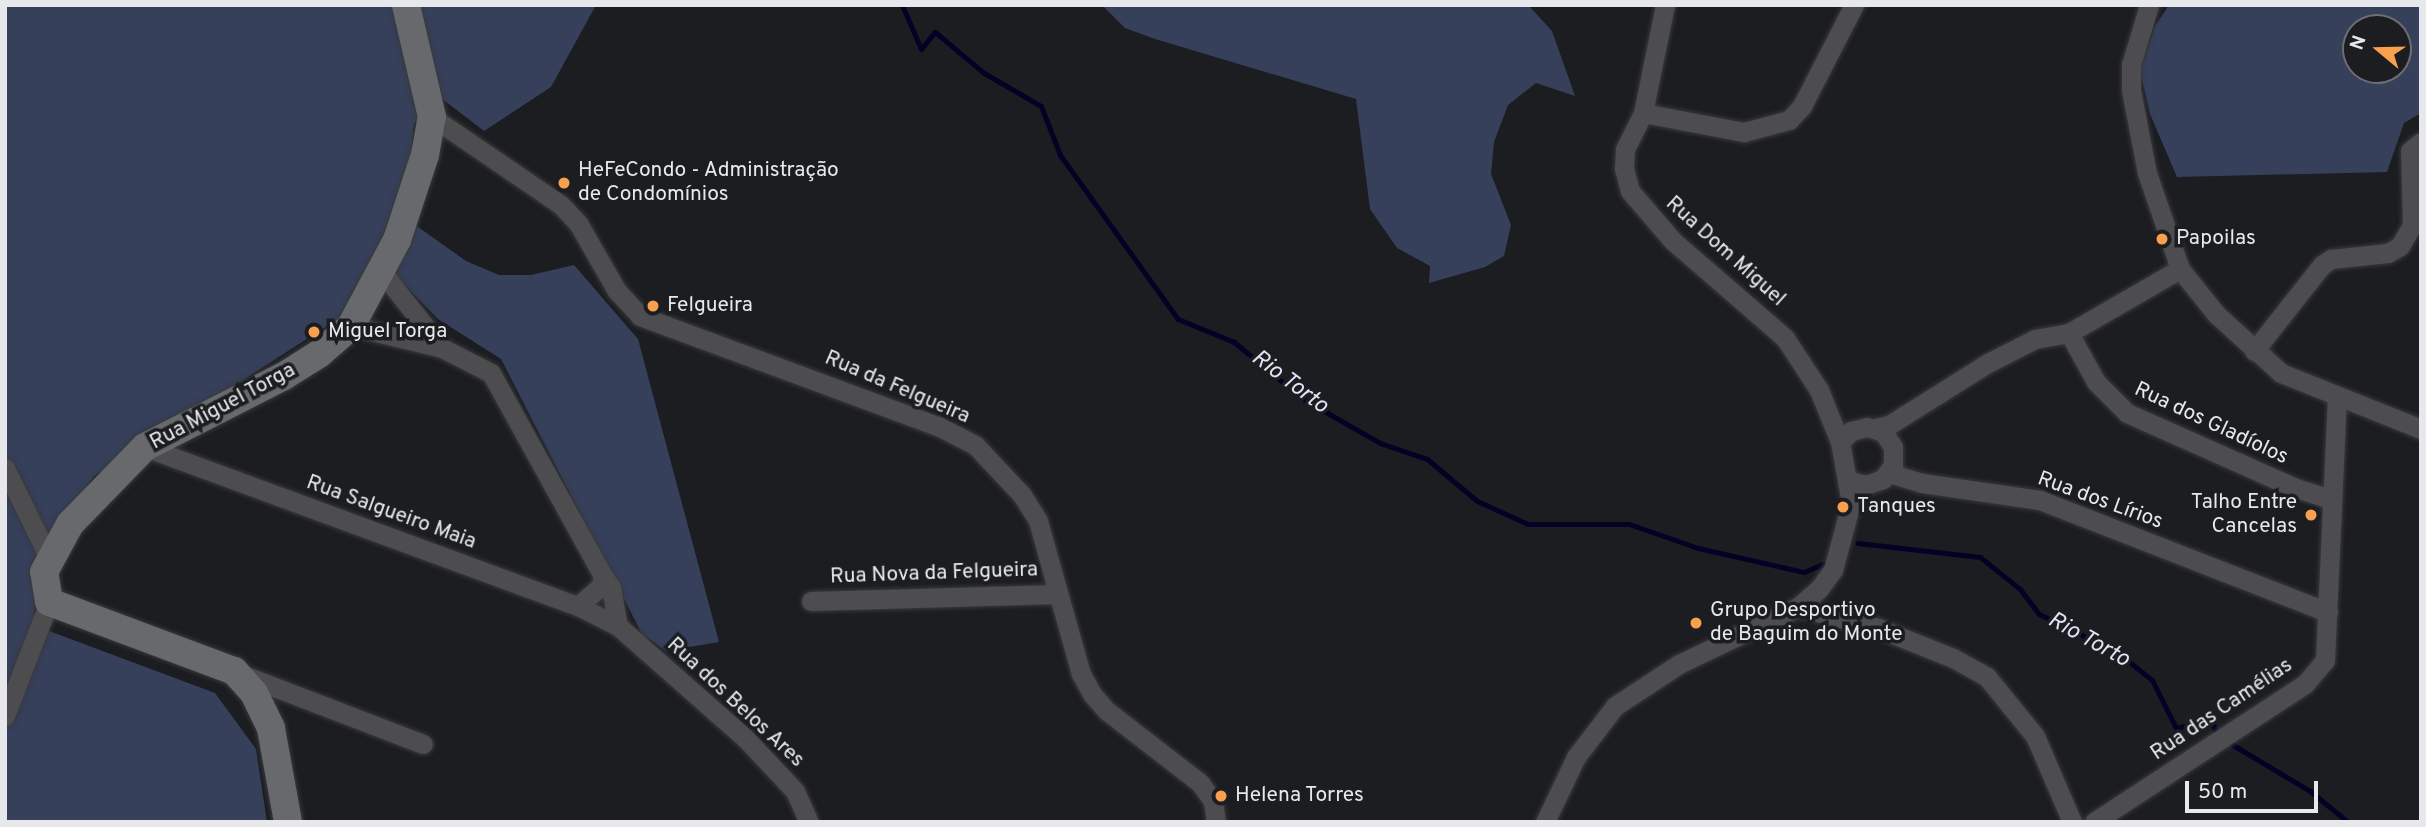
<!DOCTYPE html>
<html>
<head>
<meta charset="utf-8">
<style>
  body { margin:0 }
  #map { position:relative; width:2426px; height:827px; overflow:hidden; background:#1b1d21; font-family:Overpass,sans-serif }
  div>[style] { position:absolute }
  .green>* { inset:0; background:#36405b }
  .stream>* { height:5px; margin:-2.5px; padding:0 2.5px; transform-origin:2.5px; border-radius:2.5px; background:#020225 }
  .roads { filter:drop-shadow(0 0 2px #38393d) drop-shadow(0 0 2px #38393d) }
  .street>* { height:19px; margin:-9.5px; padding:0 9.5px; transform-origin:9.5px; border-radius:9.5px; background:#4d4d4f }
  .secondary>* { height:28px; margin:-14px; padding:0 14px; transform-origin:14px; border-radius:14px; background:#67696c }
  .dots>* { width:19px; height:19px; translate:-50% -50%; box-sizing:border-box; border:4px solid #1b1d21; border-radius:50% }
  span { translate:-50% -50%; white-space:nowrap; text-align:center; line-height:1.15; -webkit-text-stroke:7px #1b1d21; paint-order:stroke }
  .poi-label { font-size:21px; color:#e7e8eb }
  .left { translate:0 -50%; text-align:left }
  .right { translate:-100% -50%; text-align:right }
  .street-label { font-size:21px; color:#e7e8eb }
  .water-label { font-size:23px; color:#dfe4f3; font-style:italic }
  .frame { position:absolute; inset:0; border:7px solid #e7e8eb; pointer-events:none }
  .north { position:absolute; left:2342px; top:14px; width:70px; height:70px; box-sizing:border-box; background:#1b1d21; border:2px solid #6d6e72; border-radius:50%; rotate:289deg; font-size:19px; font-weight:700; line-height:28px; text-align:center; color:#e7e8eb }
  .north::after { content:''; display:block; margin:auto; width:24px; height:32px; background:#fa9f4e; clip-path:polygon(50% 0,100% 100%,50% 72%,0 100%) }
  .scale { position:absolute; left:2185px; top:781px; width:133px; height:32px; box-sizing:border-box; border:4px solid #e7e8eb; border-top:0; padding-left:9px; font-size:21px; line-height:24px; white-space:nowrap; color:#e7e8eb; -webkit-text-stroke:5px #1b1d21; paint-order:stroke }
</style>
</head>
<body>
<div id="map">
  <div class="green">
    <i style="clip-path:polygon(5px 5px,596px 5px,551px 87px,484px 131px,441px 98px,414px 124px,404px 217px,466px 261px,499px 275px,531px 275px,574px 265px,638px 339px,719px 642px,666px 651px,642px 634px,501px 359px,438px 319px,404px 284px,371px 275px,350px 311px,94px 476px,54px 534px,36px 586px,33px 625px,215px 693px,256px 749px,267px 822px,5px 822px)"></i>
    <i style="clip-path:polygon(1102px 5px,1528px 5px,1552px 31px,1575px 96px,1536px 83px,1508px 105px,1494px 142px,1491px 174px,1511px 225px,1504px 256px,1485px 267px,1429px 283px,1430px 266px,1397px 248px,1370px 209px,1356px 99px,1155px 39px,1125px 28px)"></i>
    <i style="clip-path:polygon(evenodd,2169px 5px,2421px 5px,2421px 113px,2404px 123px,2387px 172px,2177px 177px,2150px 114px,2140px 71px,2155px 26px,2169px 5px,2356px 28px,2398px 28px,2398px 70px,2356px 70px,2356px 28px)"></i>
  </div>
  <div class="stream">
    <i style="left:902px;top:5px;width:48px;rotate:66.6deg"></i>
    <i style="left:921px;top:49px;width:22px;rotate:-51deg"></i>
    <i style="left:935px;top:32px;width:64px;rotate:39.9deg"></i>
    <i style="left:984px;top:73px;width:66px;rotate:30.1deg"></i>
    <i style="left:1041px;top:106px;width:53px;rotate:68.8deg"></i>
    <i style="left:1060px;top:155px;width:202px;rotate:54.3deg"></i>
    <i style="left:1178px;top:319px;width:61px;rotate:22.3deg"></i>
    <i style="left:1234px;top:342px;width:89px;rotate:39.6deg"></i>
    <i style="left:1303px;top:399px;width:89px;rotate:29.7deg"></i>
    <i style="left:1380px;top:443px;width:50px;rotate:18.8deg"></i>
    <i style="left:1427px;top:459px;width:65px;rotate:40deg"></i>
    <i style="left:1477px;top:501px;width:56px;rotate:24.3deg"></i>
    <i style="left:1528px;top:524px;width:101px"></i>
    <i style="left:1629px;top:524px;width:73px;rotate:19.2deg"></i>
    <i style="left:1698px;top:548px;width:109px;rotate:12.8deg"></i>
    <i style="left:1804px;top:572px;width:21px;rotate:-23deg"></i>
    <i style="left:1858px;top:543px;width:123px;rotate:6.5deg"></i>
    <i style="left:1980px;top:557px;width:51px;rotate:38.7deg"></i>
    <i style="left:2020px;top:589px;width:31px;rotate:53deg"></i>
    <i style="left:2039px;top:614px;width:87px;rotate:26deg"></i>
    <i style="left:2117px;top:652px;width:45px;rotate:38.7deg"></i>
    <i style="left:2152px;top:680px;width:54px;rotate:63.4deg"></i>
    <i style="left:2176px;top:728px;width:37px;rotate:-13deg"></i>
    <i style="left:2212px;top:720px;width:11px;rotate:75deg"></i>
    <i style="left:2233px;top:745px;width:90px;rotate:30.9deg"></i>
    <i style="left:2310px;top:791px;width:49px;rotate:39.2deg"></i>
  </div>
  <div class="roads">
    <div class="street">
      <i style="left:2149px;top:5px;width:63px;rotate:106.7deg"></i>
      <i style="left:2131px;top:65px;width:25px;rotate:90deg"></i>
      <i style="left:2131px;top:90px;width:85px;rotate:79.1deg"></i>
      <i style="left:2147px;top:173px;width:102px;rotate:71deg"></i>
      <i style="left:2180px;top:269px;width:58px;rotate:51.3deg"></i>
      <i style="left:2216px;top:314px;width:88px;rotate:42.2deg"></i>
      <i style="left:2281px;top:373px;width:151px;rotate:21.8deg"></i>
      <i style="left:1643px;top:113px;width:103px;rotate:10.7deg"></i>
      <i style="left:1744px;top:132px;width:47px;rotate:-14.9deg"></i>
      <i style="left:1789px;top:120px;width:19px;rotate:-47deg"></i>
      <i style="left:1802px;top:106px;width:114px;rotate:-62.8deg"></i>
      <i style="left:432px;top:117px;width:156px;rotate:34.3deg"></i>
      <i style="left:561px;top:205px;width:25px;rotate:47deg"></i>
      <i style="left:578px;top:223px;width:78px;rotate:60.2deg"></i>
      <i style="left:617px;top:291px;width:34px;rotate:47deg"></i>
      <i style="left:640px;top:316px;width:318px;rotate:20.3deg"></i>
      <i style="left:938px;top:426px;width:42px;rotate:27.2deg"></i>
      <i style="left:975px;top:445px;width:69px;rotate:46.8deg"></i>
      <i style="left:1022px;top:495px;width:31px;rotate:58deg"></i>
      <i style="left:1038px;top:521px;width:159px;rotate:74.3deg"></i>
      <i style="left:1081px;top:674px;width:23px;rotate:61deg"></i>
      <i style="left:1092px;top:694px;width:23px;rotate:49deg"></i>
      <i style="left:1107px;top:711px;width:118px;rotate:37.7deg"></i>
      <i style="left:1200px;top:783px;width:22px;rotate:54deg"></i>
      <i style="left:1213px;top:801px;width:21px;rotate:82deg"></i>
      <i style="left:382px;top:272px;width:97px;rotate:51.7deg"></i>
      <i style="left:351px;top:326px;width:94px;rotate:13.6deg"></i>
      <i style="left:442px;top:348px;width:55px;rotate:27deg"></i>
      <i style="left:491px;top:373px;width:232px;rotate:61.1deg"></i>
      <i style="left:603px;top:576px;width:10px;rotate:101deg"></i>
      <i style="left:601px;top:586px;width:30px;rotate:139deg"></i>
      <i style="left:2069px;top:333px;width:56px;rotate:61.1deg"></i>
      <i style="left:2096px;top:382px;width:44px;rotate:45deg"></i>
      <i style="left:2127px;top:413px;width:182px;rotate:24deg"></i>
      <i style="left:2293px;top:487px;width:39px;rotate:18deg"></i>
      <i style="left:2254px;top:351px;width:110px;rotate:-51.7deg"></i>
      <i style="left:2322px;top:265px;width:11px;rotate:-34deg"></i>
      <i style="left:2331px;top:259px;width:57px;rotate:-6deg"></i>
      <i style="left:2388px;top:253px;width:14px;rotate:-30deg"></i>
      <i style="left:2400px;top:246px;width:24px;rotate:-60deg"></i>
      <i style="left:2412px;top:225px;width:74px;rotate:-91.5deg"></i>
      <i style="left:2410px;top:151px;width:14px;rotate:-39deg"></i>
      <i style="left:1875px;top:428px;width:14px;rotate:-12deg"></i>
      <i style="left:1889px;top:425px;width:117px;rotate:-32.1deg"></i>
      <i style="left:1988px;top:363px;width:53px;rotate:-27.1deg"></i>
      <i style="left:2035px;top:339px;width:35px;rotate:-10deg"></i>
      <i style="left:2069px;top:333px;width:128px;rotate:-30deg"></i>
      <i style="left:1840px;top:442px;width:16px;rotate:-45deg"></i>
      <i style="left:1851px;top:431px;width:16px;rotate:-14deg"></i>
      <i style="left:1867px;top:427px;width:17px;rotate:17deg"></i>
      <i style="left:1883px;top:432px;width:18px;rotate:56deg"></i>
      <i style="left:1893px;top:447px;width:18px;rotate:90deg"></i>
      <i style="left:1893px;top:465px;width:17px;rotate:126deg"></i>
      <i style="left:1883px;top:479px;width:18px;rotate:161deg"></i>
      <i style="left:1866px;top:485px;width:16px;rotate:-166deg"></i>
      <i style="left:145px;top:447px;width:461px;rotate:20.2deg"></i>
      <i style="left:578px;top:606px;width:45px;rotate:26.6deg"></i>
      <i style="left:618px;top:626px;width:171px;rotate:41.4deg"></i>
      <i style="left:746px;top:739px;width:71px;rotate:46.7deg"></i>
      <i style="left:795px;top:791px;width:34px;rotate:66deg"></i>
      <i style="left:5px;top:468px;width:100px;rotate:63.9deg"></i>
      <i style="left:1889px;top:473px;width:34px;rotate:17deg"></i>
      <i style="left:1922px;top:483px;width:119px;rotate:8.2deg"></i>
      <i style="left:2040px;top:500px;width:309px;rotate:21.3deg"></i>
      <i style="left:603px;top:576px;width:14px;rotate:54deg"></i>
      <i style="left:611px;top:587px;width:40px;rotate:80deg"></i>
      <i style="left:811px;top:601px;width:247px;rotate:-1.6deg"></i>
      <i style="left:1798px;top:607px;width:83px;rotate:14.7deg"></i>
      <i style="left:1878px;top:628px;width:81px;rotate:21.8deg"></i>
      <i style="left:1953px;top:658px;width:39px;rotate:29deg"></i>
      <i style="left:1987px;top:677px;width:76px;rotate:50.9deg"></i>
      <i style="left:2035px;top:736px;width:94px;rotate:66.7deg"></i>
      <i style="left:238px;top:673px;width:198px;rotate:21deg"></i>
      <i style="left:5px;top:716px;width:122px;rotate:-68.9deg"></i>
      <i style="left:1545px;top:822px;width:72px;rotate:-64.5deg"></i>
      <i style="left:1576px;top:757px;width:64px;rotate:-52.6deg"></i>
      <i style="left:1615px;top:706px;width:77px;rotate:-33.3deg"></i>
      <i style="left:1679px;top:664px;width:132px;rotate:-25.6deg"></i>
      <i style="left:1798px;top:607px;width:28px;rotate:-41deg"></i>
      <i style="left:1819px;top:589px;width:24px;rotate:-54deg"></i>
      <i style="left:1833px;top:570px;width:69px;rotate:-75deg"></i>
      <i style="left:1851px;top:503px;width:62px;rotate:-100.2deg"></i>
      <i style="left:1840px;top:442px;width:56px;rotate:-112deg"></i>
      <i style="left:1819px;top:390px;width:62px;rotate:-123.2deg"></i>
      <i style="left:1785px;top:338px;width:148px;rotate:-139.1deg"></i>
      <i style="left:1673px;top:241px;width:66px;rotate:-130.7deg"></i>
      <i style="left:1630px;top:191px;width:24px;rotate:-105deg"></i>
      <i style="left:1624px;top:168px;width:19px;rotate:-87deg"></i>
      <i style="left:1625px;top:149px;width:40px;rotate:-63.4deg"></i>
      <i style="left:1643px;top:113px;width:110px;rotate:-78.5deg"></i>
      <i style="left:2094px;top:822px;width:252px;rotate:-33.2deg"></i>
      <i style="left:2305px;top:684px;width:31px;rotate:-50deg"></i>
      <i style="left:2325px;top:660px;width:264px;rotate:-87.4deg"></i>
    </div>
    <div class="secondary">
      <i style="left:288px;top:822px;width:96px;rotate:-100.3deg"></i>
      <i style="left:271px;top:728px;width:39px;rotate:-116deg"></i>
      <i style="left:254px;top:693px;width:30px;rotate:-132deg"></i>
      <i style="left:234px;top:671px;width:197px;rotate:-159.5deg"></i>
      <i style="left:49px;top:602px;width:30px;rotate:-99deg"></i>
      <i style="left:44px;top:572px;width:55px;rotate:-61.6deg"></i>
      <i style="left:70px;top:524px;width:107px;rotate:-45.8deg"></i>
      <i style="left:145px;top:447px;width:156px;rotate:-27.1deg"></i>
      <i style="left:284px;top:376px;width:41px;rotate:-32.2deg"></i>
      <i style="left:319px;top:354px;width:43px;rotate:-41.2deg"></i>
      <i style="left:351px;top:326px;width:98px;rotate:-61.9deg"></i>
      <i style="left:397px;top:240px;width:89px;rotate:-71.8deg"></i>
      <i style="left:425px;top:155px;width:39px;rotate:-80deg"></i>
      <i style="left:432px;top:117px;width:115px;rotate:-103.1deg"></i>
    </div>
  </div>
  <div class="dots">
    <i style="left:564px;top:183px;background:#fa9f4e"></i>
    <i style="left:2162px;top:239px;background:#fa9f4e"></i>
    <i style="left:653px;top:306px;background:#fa9f4e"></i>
    <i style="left:314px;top:332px;background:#fa9f4e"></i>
    <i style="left:1843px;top:507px;background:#fa9f4e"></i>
    <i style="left:2311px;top:515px;background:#fa9f4e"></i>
    <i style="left:1696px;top:623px;background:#fa9f4e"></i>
    <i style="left:1221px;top:796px;background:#fa9f4e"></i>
  </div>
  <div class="poi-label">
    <span class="left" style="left:578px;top:183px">HeFeCondo - Administração<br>de Condomínios</span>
    <span class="left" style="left:2176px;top:239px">Papoilas</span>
    <span class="left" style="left:667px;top:306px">Felgueira</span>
    <span class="left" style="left:328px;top:332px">Miguel Torga</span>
    <span class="right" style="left:2297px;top:515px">Talho Entre<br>Cancelas</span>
    <span class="left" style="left:1857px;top:507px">Tanques</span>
    <span class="left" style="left:1710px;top:623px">Grupo Desportivo<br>de Baguim do Monte</span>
    <span class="left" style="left:1235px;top:796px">Helena Torres</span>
  </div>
  <div class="street-label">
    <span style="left:1725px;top:252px;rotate:42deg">Rua Dom Miguel</span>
    <span style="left:897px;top:388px;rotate:23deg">Rua da Felgueira</span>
    <span style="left:223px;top:407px;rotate:-28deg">Rua Miguel Torga</span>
    <span style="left:2211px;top:424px;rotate:25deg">Rua dos Gladíolos</span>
    <span style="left:2100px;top:501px;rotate:20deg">Rua dos Lírios</span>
    <span style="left:391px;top:513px;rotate:20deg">Rua Salgueiro Maia</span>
    <span style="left:934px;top:574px;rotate:-2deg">Rua Nova da Felgueira</span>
    <span style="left:735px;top:703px;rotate:43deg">Rua dos Belos Ares</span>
    <span style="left:2222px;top:710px;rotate:-34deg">Rua das Camélias</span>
  </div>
  <div class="water-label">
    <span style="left:1289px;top:383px;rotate:37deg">Rio Torto</span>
    <span style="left:2088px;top:641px;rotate:29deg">Rio Torto</span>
  </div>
  <div class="frame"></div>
  <div class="north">N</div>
  <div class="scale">50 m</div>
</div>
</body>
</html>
